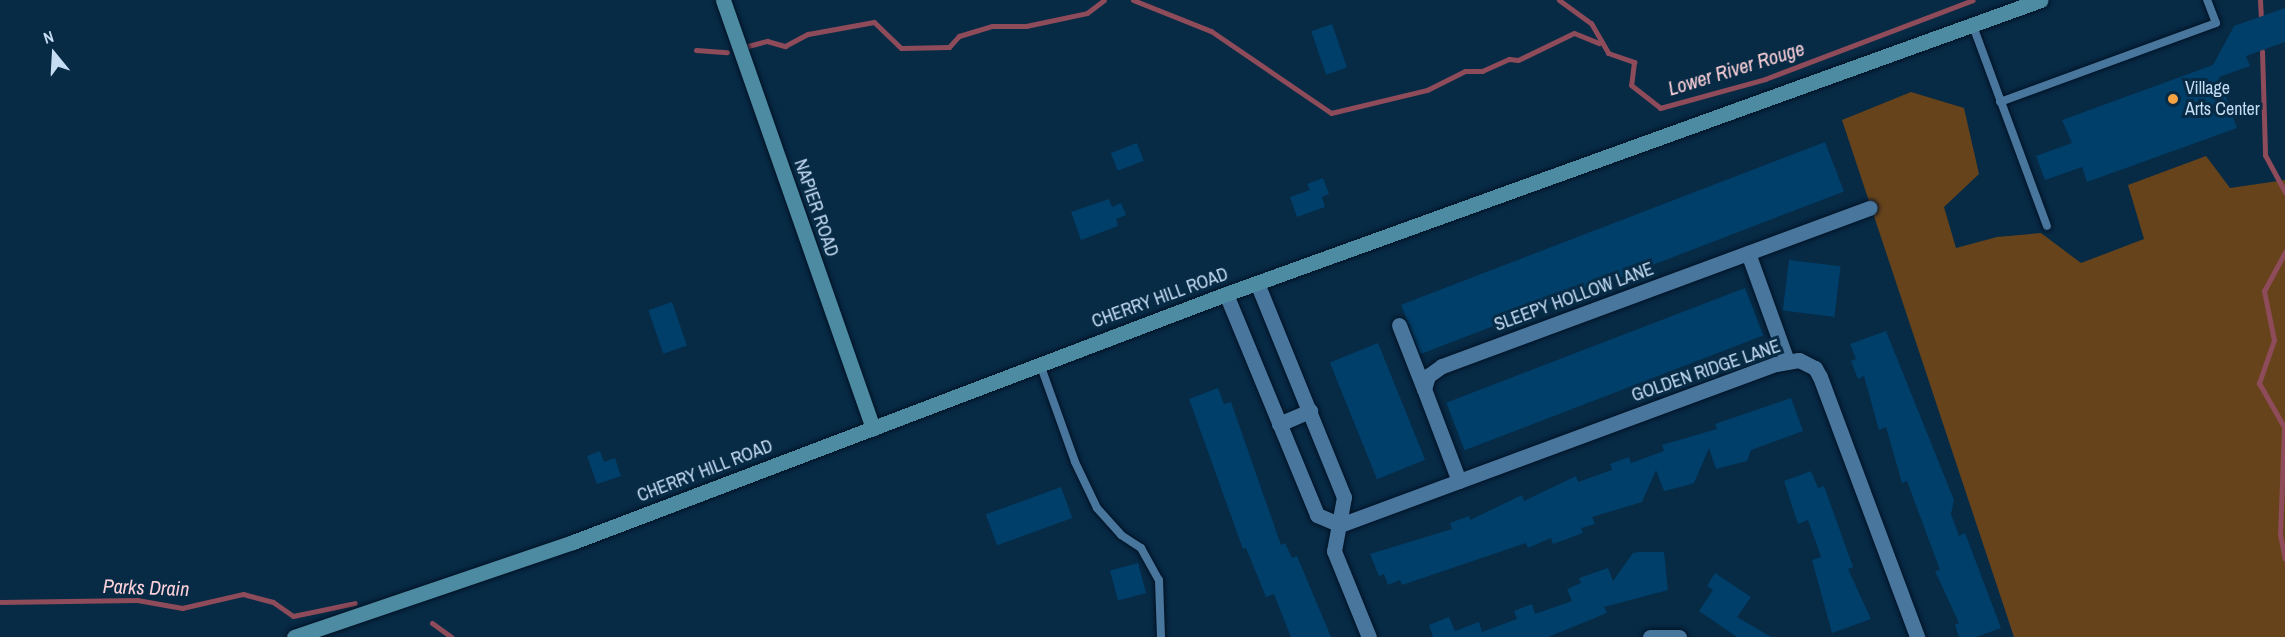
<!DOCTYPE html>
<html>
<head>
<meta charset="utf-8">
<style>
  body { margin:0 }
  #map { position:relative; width:2285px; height:637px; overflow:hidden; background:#072a45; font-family:"Archivo Narrow",sans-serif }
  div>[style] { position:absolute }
  .green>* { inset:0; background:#66431b }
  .stream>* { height:5px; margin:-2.5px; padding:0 2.5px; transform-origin:2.5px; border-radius:2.5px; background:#8e4b5a }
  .building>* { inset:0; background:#003f69; transform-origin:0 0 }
  .roads { filter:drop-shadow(0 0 2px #001224) drop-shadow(0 0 2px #001224) }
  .lane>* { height:8px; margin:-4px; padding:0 4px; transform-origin:4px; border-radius:4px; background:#49769d }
  .street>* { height:15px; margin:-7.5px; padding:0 7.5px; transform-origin:7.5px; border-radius:7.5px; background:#49769d }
  .secondary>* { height:15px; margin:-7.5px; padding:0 7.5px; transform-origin:7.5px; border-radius:7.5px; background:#4d8ba3 }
  .dots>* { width:16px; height:16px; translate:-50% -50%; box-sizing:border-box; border:3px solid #072a45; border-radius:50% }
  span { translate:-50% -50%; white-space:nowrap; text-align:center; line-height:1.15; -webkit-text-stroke:6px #072a45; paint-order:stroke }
  .poi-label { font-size:18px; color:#c5ddf3 }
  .left { translate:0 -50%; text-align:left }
  .street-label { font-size:18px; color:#c5ddf3 }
  .water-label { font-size:20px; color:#fcd1d9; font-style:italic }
  .north { position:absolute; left:24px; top:24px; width:60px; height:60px; -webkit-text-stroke:4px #072a45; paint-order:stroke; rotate:342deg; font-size:16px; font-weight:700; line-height:24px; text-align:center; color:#c5ddf3 }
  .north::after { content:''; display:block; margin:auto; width:21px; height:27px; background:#c5ddf3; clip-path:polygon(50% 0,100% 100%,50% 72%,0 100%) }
</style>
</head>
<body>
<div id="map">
  <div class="green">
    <i style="clip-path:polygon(1911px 92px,1964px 108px,1979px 174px,1944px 207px,1956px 248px,1997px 237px,2041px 233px,2081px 263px,2144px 239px,2128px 185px,2206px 156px,2230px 188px,2285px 180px,2285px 637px,2014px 637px,1842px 120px)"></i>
  </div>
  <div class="stream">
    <i style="left:1133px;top:0;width:84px;rotate:21.7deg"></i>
    <i style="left:1211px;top:31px;width:145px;rotate:34.3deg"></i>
    <i style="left:1331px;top:113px;width:99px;rotate:-13.5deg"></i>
    <i style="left:1427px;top:90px;width:42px;rotate:-26.6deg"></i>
    <i style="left:1465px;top:71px;width:17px"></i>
    <i style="left:1482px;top:71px;width:30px;rotate:-24deg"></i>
    <i style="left:1509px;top:59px;width:9px;rotate:6deg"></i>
    <i style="left:1518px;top:60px;width:62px;rotate:-25.7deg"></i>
    <i style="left:1574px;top:33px;width:27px;rotate:22deg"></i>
    <i style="left:1559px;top:0;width:39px;rotate:36deg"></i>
    <i style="left:1591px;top:23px;width:34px;rotate:60deg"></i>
    <i style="left:1608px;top:53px;width:28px;rotate:19deg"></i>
    <i style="left:1634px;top:62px;width:23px;rotate:97deg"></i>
    <i style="left:1631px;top:85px;width:37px;rotate:38deg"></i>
    <i style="left:1660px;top:108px;width:109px;rotate:-15.4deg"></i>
    <i style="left:1765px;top:79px;width:222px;rotate:-20.8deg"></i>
    <i style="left:2260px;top:0;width:17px;rotate:87deg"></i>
    <i style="left:748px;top:46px;width:20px;rotate:-15deg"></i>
    <i style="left:767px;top:41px;width:19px;rotate:16deg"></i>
    <i style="left:785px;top:46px;width:26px;rotate:-28deg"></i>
    <i style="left:808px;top:34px;width:67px;rotate:-10.3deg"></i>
    <i style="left:874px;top:22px;width:37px;rotate:44deg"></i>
    <i style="left:901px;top:48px;width:48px;rotate:-1.2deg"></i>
    <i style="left:949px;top:47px;width:15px;rotate:-48deg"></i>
    <i style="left:959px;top:36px;width:34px;rotate:-17deg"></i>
    <i style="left:992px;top:26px;width:34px"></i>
    <i style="left:1026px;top:26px;width:62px;rotate:-12deg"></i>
    <i style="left:1087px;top:13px;width:21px;rotate:-37deg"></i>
    <i style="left:696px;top:50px;width:31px;rotate:4deg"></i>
    <i style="left:2262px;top:51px;width:104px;rotate:88.3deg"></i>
    <i style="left:2265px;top:155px;width:42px;rotate:61.6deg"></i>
    <i style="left:2285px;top:252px;width:44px;rotate:118.3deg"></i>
    <i style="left:2264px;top:291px;width:50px;rotate:78.5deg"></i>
    <i style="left:2274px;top:340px;width:46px;rotate:109.2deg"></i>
    <i style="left:2259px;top:383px;width:51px;rotate:60.4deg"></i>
    <i style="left:2284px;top:427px;width:107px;rotate:92.1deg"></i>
    <i style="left:2280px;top:534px;width:25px;rotate:79deg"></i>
    <i style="left:0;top:602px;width:137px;rotate:-0.8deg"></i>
    <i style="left:137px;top:600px;width:46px;rotate:10.1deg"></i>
    <i style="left:182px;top:608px;width:63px;rotate:-12.9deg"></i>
    <i style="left:243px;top:594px;width:31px;rotate:15deg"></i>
    <i style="left:273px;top:602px;width:24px;rotate:35deg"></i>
    <i style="left:293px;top:616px;width:63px;rotate:-11.8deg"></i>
    <i style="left:432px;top:623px;width:24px;rotate:36deg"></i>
  </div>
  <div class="building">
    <i style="clip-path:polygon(2285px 8px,2285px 42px,2246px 56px,2250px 66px,2219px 77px,2237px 128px,2087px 182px,2082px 167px,2045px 180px,2036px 156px,2072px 143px,2062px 120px,2213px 65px,2234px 26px)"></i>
    <i style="left:1332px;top:24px;width:46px;height:22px;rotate:71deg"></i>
    <i style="left:1825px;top:142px;width:53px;height:454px;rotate:69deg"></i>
    <i style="left:1137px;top:143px;width:19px;height:28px;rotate:69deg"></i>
    <i style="clip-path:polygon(1323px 178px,1329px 194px,1322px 197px,1325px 207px,1297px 217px,1290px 197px,1310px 190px,1307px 184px)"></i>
    <i style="clip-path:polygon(1109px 199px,1112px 207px,1121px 203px,1126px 215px,1116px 219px,1118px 226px,1081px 240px,1071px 212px)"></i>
    <i style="left:1789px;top:260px;width:52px;height:51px;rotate:7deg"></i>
    <i style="left:1745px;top:288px;width:51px;height:320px;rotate:69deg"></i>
    <i style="left:672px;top:302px;width:46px;height:25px;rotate:71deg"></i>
    <i style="clip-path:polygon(1886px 331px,1954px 500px,1951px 514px,1959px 536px,1965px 533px,2001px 628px,1976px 637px,1959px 637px,1955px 625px,1959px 623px,1935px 571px,1940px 570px,1907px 481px,1902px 483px,1886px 427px,1879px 430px,1864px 376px,1858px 379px,1851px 361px,1856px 359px,1850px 344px)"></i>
    <i style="left:1378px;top:343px;width:126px;height:52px;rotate:68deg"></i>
    <i style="clip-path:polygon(1218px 388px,1224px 404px,1231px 402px,1281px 545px,1285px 543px,1292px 558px,1297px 556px,1331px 637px,1291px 637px,1274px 594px,1266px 597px,1246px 548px,1243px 549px,1189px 399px)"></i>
    <i style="clip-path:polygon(1791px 398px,1803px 431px,1751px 450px,1747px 461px,1716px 469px,1709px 448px,1694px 483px,1688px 485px,1664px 491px,1656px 470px,1642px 502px,1592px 517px,1595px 524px,1581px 528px,1583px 533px,1553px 544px,1551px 538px,1528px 548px,1526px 543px,1402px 585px,1400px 580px,1388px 585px,1384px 574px,1379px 576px,1370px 554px,1452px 529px,1450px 523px,1469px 516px,1470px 520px,1522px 495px,1524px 501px,1576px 476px,1578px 482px,1612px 470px,1610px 464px,1629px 457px,1631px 463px,1664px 451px,1662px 445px,1717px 429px,1715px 424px)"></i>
    <i style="clip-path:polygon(600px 451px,604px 462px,615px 458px,621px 476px,597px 484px,587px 456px)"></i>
    <i style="clip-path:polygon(1811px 471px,1818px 488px,1824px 486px,1853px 567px,1848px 569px,1871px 619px,1832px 633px,1812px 560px,1821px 557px,1808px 520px,1798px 524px,1784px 481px)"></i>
    <i style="left:1061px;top:487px;width:33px;height:80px;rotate:70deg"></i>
    <i style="clip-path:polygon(1639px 552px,1664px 552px,1668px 590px,1604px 607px,1607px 613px,1548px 637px,1433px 637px,1429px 625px,1449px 617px,1455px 631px,1479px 622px,1482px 632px,1517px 619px,1514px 611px,1532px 604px,1535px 614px,1572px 601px,1567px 589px,1581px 583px,1579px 578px,1608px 568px,1613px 581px,1633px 553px)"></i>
    <i style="left:1138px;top:563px;width:31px;height:29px;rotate:75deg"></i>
    <i style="clip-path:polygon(1715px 573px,1751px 597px,1737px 617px,1771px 637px,1737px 637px,1699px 611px,1713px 590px,1707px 586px)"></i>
  </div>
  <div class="roads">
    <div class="lane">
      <i style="left:1973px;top:26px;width:213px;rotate:69.7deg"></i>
      <i style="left:2000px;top:102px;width:230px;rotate:-20.1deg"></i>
      <i style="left:2216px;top:23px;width:25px;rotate:-111deg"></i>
      <i style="left:1040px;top:364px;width:104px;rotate:70.3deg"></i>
      <i style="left:1075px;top:462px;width:51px;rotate:64.4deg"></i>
      <i style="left:1097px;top:508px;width:36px;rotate:48deg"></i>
      <i style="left:1121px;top:535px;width:24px;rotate:33deg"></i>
      <i style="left:1141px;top:548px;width:37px;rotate:61deg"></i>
      <i style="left:1159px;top:580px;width:57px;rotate:88deg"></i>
    </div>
    <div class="street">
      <i style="left:1748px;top:253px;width:115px;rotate:70.1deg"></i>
      <i style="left:1257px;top:283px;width:231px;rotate:67.9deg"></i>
      <i style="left:1344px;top:497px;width:55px;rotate:100.5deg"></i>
      <i style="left:1334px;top:551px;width:93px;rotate:67.9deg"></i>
      <i style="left:1226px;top:294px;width:239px;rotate:67.6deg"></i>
      <i style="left:1317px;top:515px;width:25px;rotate:23deg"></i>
      <i style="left:1399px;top:325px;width:69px;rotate:68.7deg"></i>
      <i style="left:1279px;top:424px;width:34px;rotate:-23deg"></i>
      <i style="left:1459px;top:481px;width:98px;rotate:-110.8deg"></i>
      <i style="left:1424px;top:389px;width:14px;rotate:-73deg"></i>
      <i style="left:1428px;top:376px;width:17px;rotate:-36deg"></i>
      <i style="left:1442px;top:366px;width:456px;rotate:-20.3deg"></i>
      <i style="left:1340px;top:525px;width:465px;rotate:-20.3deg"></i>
      <i style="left:1776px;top:364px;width:23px;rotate:-10deg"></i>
      <i style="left:1799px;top:360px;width:18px;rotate:27deg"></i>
      <i style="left:1815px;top:368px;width:10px;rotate:61deg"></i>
      <i style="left:1820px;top:377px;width:278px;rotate:69.5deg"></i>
      <i style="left:1650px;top:637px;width:29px"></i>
    </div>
    <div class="secondary">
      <i style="left:723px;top:0;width:454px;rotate:70.7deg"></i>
      <i style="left:294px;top:637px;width:295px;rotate:-18.8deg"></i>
      <i style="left:573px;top:542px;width:699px;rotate:-20.8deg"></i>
      <i style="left:1226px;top:294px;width:866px;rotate:-19.84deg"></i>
    </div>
  </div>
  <div class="dots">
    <i style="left:2173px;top:99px;background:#f5a345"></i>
  </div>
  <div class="poi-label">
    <span class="left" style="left:2185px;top:99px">Village<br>Arts Center</span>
  </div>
  <div class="street-label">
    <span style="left:816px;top:208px;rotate:71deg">NAPIER ROAD</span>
    <span style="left:1574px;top:297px;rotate:-20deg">SLEEPY HOLLOW LANE</span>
    <span style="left:1160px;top:298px;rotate:-20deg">CHERRY HILL ROAD</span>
    <span style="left:1706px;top:371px;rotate:-19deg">GOLDEN RIDGE LANE</span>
    <span style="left:705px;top:471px;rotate:-21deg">CHERRY HILL ROAD</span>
  </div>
  <div class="water-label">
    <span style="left:1736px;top:68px;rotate:-17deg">Lower River Rouge</span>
    <span style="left:146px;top:587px;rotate:2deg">Parks Drain</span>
  </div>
  <div class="north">N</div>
</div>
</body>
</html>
